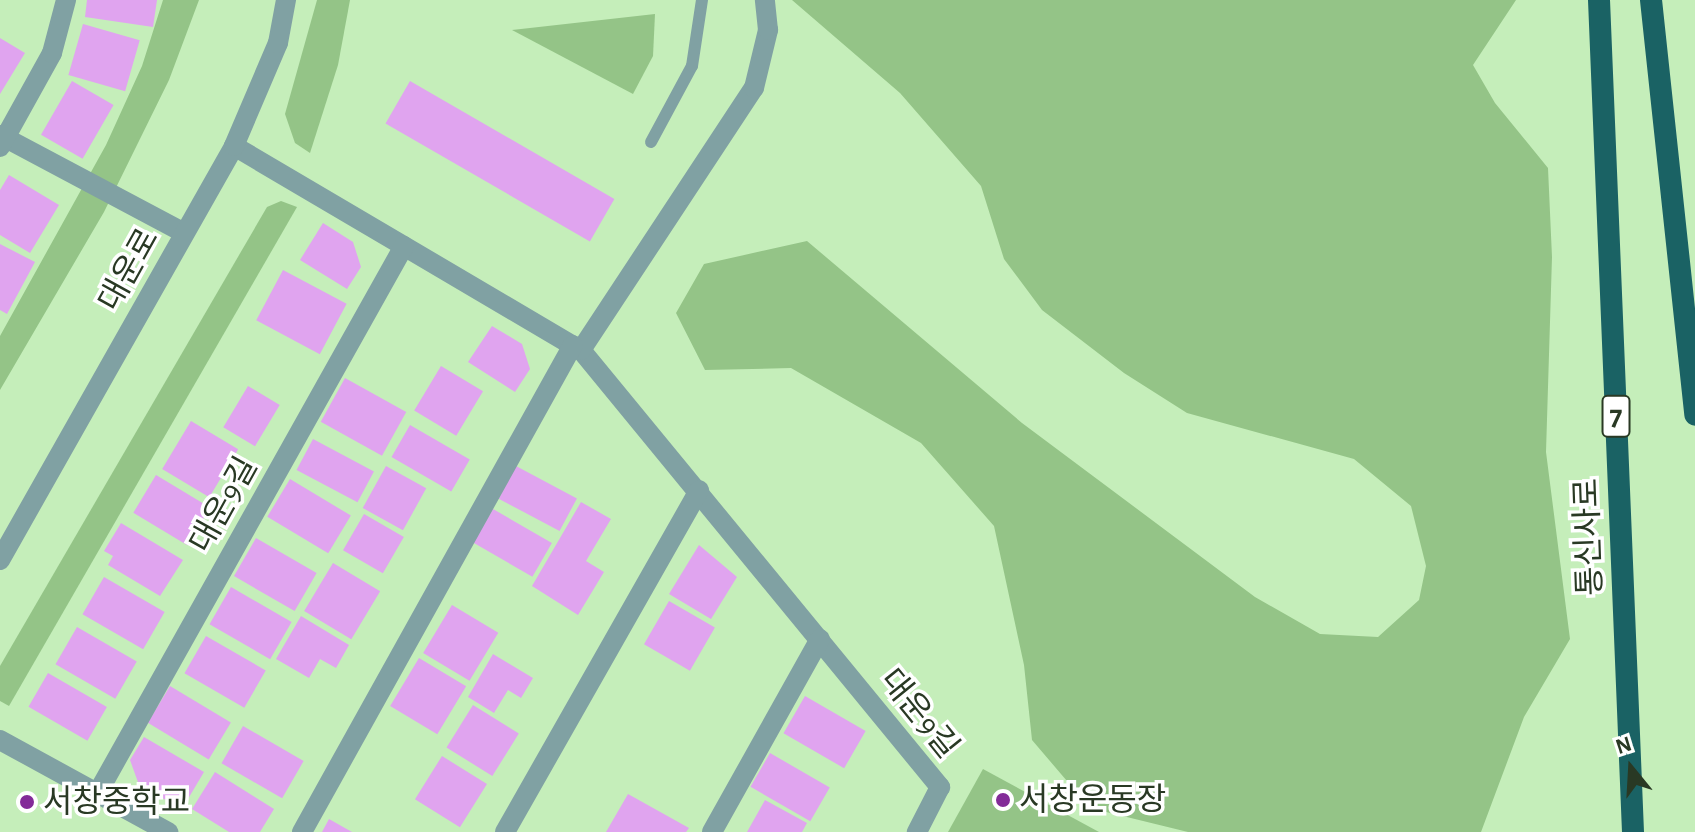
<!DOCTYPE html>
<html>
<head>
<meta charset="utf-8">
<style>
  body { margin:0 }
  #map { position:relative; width:1695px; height:832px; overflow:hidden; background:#c5eeba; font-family:"Alegreya Sans","Noto Sans KR",sans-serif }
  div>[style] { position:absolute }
  .green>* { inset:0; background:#94c487 }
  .building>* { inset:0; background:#e0a4ef; transform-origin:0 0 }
  .service>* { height:12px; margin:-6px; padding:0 6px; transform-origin:6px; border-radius:6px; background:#80a1a3 }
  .minor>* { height:20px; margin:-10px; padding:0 10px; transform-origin:10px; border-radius:10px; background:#80a1a3 }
  .tertiary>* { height:20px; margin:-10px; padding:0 10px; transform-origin:10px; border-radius:10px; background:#80a1a3 }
  .trunk>* { height:22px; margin:-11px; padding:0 11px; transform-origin:11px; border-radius:11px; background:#1a6264 }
  .dots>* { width:22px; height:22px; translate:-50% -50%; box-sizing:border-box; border:4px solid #fff; border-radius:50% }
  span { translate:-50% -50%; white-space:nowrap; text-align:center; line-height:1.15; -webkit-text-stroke:7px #fff; paint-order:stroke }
  .shield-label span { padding:2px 6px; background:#fff; border:2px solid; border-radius:6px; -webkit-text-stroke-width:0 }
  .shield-label { font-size:30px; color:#293924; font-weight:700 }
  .street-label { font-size:32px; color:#293924 }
  .poi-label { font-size:32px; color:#293924 }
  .left { translate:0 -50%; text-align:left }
  .north { position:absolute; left:1591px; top:728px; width:80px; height:80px; -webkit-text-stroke:6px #fff; paint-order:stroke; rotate:342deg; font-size:22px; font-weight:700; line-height:32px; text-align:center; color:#293924 }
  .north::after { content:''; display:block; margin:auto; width:28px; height:36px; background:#293924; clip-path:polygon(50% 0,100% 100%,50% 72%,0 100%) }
</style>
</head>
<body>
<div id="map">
  <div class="green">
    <i style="clip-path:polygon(163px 0,199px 0,169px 80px,104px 212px,0 390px,0 336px,106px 145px,142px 66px)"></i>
    <i style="clip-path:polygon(317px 0,350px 0,338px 65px,310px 153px,295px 143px,285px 114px)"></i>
    <i style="clip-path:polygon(792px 0,1516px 0,1473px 65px,1495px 103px,1548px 168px,1552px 257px,1546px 452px,1570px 639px,1524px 717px,1481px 832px,1188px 832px,1090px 808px,1032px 740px,1024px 665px,994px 526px,921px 443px,791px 368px,705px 370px,676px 313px,704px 264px,807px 241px,1022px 423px,1255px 597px,1320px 634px,1378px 637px,1419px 600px,1426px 566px,1411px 506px,1354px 459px,1187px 413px,1124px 373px,1042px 310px,1004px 259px,981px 186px,900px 93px)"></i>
    <i style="clip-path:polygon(655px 14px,653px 56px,633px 94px,512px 30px)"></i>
    <i style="clip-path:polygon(281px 201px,297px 207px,9px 706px,0 701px,0 666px,267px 207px)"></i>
    <i style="clip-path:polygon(983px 769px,1099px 832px,948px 832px)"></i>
  </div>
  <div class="building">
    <i style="clip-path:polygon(87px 0,157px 0,153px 27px,85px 17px)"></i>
    <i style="left:83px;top:24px;width:59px;height:53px;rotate:16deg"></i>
    <i style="clip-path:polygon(0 38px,25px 53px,0 94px)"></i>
    <i style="left:72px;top:81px;width:48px;height:62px;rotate:30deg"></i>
    <i style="left:410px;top:81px;width:236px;height:49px;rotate:30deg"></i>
    <i style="clip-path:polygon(9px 175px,59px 205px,30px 253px,0 235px,0 190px)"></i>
    <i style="clip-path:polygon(323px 223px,353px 242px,361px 267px,347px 289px,300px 260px)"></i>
    <i style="clip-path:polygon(0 244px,35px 262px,7px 314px,0 310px)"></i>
    <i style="left:283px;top:270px;width:72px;height:57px;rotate:28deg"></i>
    <i style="clip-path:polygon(492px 326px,522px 344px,530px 369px,515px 392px,468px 362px)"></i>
    <i style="left:441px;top:366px;width:49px;height:52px;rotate:31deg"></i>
    <i style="left:345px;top:378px;width:70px;height:50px;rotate:29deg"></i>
    <i style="left:248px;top:386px;width:37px;height:48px;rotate:31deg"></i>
    <i style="left:191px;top:421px;width:55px;height:56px;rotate:31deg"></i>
    <i style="left:410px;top:425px;width:69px;height:37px;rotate:30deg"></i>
    <i style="left:313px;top:439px;width:69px;height:35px;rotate:28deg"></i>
    <i style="left:386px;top:466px;width:46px;height:48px;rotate:29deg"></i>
    <i style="left:516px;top:466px;width:69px;height:37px;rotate:28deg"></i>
    <i style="left:156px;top:475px;width:63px;height:44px;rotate:31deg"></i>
    <i style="left:290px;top:479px;width:71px;height:44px;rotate:31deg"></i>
    <i style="clip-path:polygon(581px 502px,611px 519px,586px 561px,604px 572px,578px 615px,532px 586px)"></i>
    <i style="left:493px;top:509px;width:68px;height:39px;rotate:30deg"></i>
    <i style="left:364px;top:514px;width:46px;height:42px;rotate:30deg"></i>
    <i style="clip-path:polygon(121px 523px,183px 560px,160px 596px,108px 565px,113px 556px,104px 551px)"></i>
    <i style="left:256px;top:538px;width:70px;height:44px;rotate:30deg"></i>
    <i style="clip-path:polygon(699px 545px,737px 577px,711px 619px,669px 594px)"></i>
    <i style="left:333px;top:563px;width:55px;height:56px;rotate:31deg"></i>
    <i style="left:104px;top:577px;width:70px;height:43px;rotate:30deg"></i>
    <i style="left:231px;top:587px;width:70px;height:43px;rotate:30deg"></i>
    <i style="left:669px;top:601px;width:53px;height:50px;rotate:30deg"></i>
    <i style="left:452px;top:605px;width:54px;height:56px;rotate:31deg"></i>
    <i style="clip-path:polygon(301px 616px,349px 645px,336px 668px,320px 659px,309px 678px,276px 659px)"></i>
    <i style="left:77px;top:627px;width:69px;height:43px;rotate:30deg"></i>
    <i style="left:206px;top:636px;width:69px;height:43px;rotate:30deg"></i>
    <i style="clip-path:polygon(493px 654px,533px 678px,521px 698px,508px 690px,494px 713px,468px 697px)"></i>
    <i style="left:419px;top:658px;width:55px;height:56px;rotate:31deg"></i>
    <i style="left:48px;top:673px;width:68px;height:39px;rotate:30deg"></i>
    <i style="left:170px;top:686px;width:71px;height:43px;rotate:31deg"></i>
    <i style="left:805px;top:696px;width:70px;height:43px;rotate:30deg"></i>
    <i style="left:473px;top:705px;width:54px;height:50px;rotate:32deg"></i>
    <i style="left:243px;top:726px;width:70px;height:43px;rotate:30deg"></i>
    <i style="clip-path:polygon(144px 737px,204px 772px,182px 809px,139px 785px,130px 760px)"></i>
    <i style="left:770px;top:753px;width:69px;height:39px;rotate:30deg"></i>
    <i style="left:442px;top:756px;width:53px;height:51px;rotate:32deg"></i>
    <i style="clip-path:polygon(215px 772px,274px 809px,260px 832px,229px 832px,192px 809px)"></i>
    <i style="clip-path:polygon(628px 794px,689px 828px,686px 832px,606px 832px)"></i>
    <i style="clip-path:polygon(765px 800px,807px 823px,802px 832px,747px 832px)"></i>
    <i style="clip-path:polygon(329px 819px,352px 832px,322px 832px)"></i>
  </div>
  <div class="service">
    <i style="left:651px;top:142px;width:86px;rotate:-61.7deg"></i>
    <i style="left:692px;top:66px;width:67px;rotate:-81.4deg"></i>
  </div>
  <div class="minor">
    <i style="left:0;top:135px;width:208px;rotate:28deg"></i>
    <i style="left:234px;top:146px;width:403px;rotate:30.5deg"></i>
    <i style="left:581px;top:350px;width:566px;rotate:50.6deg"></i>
    <i style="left:940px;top:787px;width:51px;rotate:117.1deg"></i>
    <i style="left:0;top:147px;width:107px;rotate:-61deg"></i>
    <i style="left:52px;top:53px;width:55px;rotate:-75.2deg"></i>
    <i style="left:581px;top:350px;width:314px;rotate:-56.6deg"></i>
    <i style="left:754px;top:88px;width:60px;rotate:-76.4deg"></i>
    <i style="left:768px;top:30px;width:30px;rotate:-96deg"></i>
    <i style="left:0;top:740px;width:192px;rotate:28.7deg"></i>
    <i style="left:97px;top:794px;width:628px;rotate:-60.74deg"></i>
    <i style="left:302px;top:832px;width:557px;rotate:-60.91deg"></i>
    <i style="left:505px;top:832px;width:393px;rotate:-60.4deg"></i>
    <i style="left:712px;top:832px;width:221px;rotate:-60.8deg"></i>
  </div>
  <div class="tertiary">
    <i style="left:0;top:560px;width:476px;rotate:-60.5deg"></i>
    <i style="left:234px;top:146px;width:112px;rotate:-66.9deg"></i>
    <i style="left:278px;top:43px;width:44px;rotate:-79.5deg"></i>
  </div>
  <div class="trunk">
    <i style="left:1599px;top:0;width:833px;rotate:87.66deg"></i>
    <i style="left:1651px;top:0;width:417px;rotate:83.9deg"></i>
  </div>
  <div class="dots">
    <i style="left:1003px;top:800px;background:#832b98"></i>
    <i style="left:27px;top:802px;background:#832b98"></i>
  </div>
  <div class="shield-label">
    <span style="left:1616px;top:416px">7</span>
  </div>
  <div class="street-label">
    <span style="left:129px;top:270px;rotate:-61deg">대운로</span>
    <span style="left:224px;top:505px;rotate:-61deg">대운9길</span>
    <span style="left:1589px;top:537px;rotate:-92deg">통신사로</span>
    <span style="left:919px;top:714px;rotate:51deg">대운9길</span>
  </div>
  <div class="poi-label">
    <span class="left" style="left:1019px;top:800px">서창운동장</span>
    <span class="left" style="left:43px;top:802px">서창중학교</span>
  </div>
  <div class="north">N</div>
</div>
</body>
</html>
